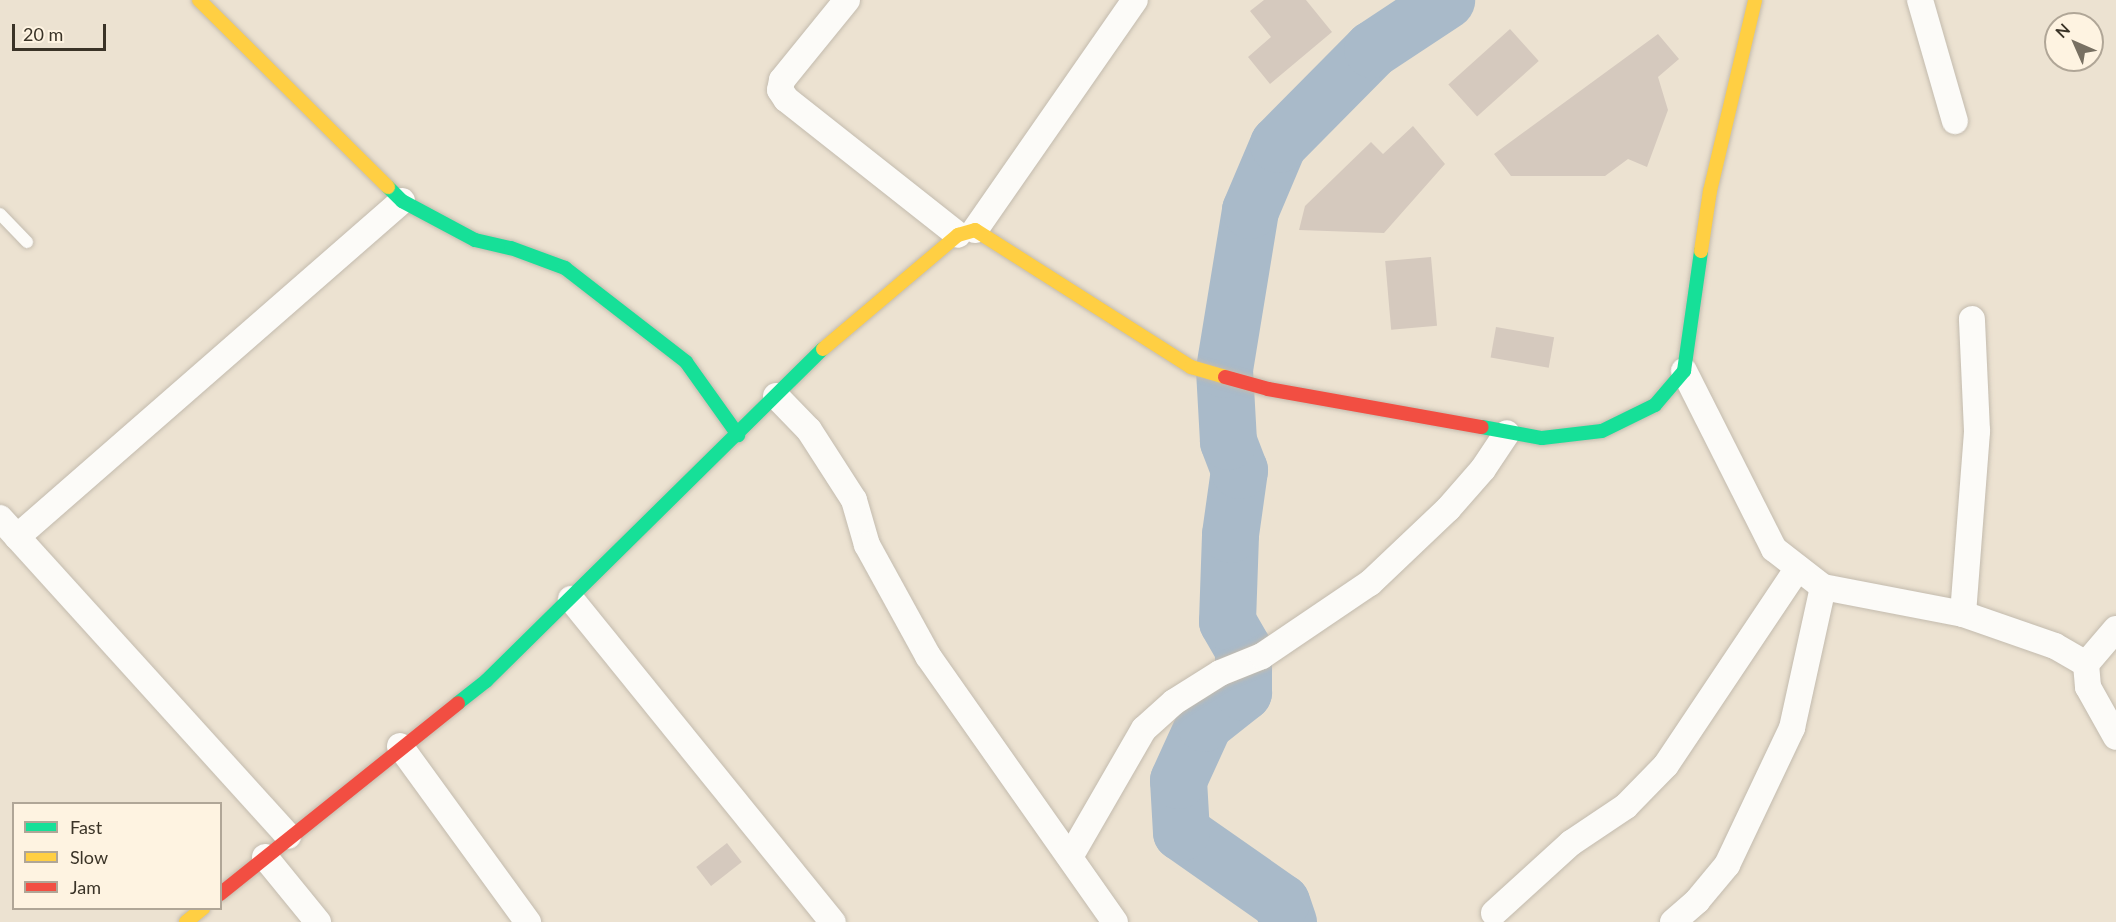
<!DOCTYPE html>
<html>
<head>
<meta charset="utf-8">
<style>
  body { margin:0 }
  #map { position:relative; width:2116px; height:922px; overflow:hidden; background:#ece2d1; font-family:Lato,sans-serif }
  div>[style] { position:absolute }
  .river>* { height:57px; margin:-28.5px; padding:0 28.5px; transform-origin:28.5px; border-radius:28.5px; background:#a9bac9 }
  .building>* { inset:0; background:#d5c9be; transform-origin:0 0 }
  .roads { filter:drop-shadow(0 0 2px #c3bbae) drop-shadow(0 0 2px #c3bbae) }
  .lane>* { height:12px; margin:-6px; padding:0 6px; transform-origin:6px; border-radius:6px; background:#fcfbf8 }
  .street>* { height:26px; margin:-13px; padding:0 13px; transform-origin:13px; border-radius:13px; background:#fcfbf8 }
  .fast>* { height:14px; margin:-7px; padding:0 7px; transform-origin:7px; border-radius:7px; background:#16e098 }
  .slow>* { height:14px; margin:-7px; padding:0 7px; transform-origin:7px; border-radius:7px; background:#ffcf43 }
  .jam>* { height:14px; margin:-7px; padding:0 7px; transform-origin:7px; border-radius:7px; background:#f24e42 }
  span { translate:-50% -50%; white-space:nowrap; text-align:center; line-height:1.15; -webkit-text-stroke:5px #fef3e1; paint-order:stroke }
  .legend { position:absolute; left:12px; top:802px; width:210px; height:108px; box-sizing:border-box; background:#fef3e1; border:2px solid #b0a697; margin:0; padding:8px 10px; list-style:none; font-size:18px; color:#3a3327 }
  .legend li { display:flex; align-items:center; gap:12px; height:30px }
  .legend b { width:30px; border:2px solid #b0a697 }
  .north { position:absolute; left:2044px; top:12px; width:60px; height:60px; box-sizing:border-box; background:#fef3e1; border:2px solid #b0a697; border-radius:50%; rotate:315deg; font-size:16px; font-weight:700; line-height:24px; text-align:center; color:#3a3327 }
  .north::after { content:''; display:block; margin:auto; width:21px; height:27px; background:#787062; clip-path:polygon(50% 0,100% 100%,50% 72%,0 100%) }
  .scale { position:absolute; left:12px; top:24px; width:94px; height:27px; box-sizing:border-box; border:3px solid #3a3327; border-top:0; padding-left:8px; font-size:18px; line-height:21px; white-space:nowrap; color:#3a3327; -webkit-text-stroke:4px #fef3e1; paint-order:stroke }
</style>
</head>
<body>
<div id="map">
  <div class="river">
    <i style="left:1288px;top:922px;width:21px;rotate:-109deg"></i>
    <i style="left:1281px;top:902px;width:122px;rotate:-145deg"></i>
    <i style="left:1181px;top:832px;width:52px;rotate:-93.3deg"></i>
    <i style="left:1178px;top:780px;width:63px;rotate:-65.5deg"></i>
    <i style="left:1204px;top:723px;width:50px;rotate:-38.5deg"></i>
    <i style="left:1243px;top:692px;width:43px;rotate:-90deg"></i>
    <i style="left:1243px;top:649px;width:32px;rotate:-120deg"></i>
    <i style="left:1227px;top:621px;width:87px;rotate:-88deg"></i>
    <i style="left:1230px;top:534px;width:65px;rotate:-82deg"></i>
    <i style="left:1239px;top:470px;width:31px;rotate:-111deg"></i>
    <i style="left:1228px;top:441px;width:72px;rotate:-93.2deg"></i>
    <i style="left:1224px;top:369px;width:161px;rotate:-80.7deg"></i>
    <i style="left:1250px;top:210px;width:72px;rotate:-67deg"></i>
    <i style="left:1278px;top:144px;width:134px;rotate:-45.3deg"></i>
    <i style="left:1372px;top:49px;width:89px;rotate:-33.5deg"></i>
  </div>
  <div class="building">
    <i style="clip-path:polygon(1264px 0,1306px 0,1332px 32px,1270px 84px,1248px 57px,1271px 37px,1250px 11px)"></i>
    <i style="left:1510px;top:29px;width:43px;height:83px;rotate:48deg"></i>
    <i style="clip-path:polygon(1658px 34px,1679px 59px,1658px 77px,1668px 110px,1647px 167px,1628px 159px,1605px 176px,1511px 176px,1494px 154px)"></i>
    <i style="clip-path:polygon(1413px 126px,1445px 164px,1384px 233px,1299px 230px,1305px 206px,1371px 142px,1383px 154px)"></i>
    <i style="left:1431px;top:257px;width:69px;height:46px;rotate:85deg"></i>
    <i style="left:1496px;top:327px;width:59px;height:31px;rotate:10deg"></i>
    <i style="left:727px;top:843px;width:24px;height:39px;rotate:52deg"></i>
  </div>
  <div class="roads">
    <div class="lane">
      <i style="left:0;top:214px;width:39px;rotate:46deg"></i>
    </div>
    <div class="street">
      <i style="left:847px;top:0;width:103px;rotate:129.1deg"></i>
      <i style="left:782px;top:80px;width:10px;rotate:101deg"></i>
      <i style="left:780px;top:90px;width:11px;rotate:56deg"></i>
      <i style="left:786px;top:99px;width:219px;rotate:38.3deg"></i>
      <i style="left:1920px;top:0;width:126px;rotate:73.9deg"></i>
      <i style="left:975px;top:230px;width:280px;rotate:-55.2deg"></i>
      <i style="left:1684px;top:371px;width:199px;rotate:63.2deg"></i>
      <i style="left:1774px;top:549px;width:62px;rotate:37.8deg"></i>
      <i style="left:1823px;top:587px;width:143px;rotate:10.9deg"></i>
      <i style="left:1963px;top:614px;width:97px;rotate:19.2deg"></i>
      <i style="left:2055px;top:646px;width:36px;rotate:30deg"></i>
      <i style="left:2086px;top:664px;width:46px;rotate:-49.4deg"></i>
      <i style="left:776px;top:396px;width:47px;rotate:45.9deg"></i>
      <i style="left:809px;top:430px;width:83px;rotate:57.3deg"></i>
      <i style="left:854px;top:500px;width:47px;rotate:73.9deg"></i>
      <i style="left:867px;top:545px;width:127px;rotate:61.2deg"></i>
      <i style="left:928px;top:656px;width:325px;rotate:54.9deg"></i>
      <i style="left:0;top:518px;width:429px;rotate:47.8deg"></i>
      <i style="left:17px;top:537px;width:511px;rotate:-41.11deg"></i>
      <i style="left:571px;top:599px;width:416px;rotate:51deg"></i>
      <i style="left:1963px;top:614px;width:184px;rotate:-85.6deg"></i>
      <i style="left:1977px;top:431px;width:112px;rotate:-92.6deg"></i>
      <i style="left:2086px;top:664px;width:23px;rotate:85deg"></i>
      <i style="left:2088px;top:687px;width:57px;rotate:60.8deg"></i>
      <i style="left:400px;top:746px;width:218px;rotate:54deg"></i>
      <i style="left:265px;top:857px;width:84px;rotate:50.8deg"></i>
      <i style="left:1070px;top:857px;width:148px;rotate:-60deg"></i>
      <i style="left:1144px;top:729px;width:40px;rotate:-42deg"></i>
      <i style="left:1174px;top:702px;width:54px;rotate:-32.2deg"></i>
      <i style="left:1220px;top:673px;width:45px;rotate:-22deg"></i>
      <i style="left:1262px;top:656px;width:130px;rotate:-34.1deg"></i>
      <i style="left:1370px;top:583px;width:108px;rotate:-43.5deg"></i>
      <i style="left:1448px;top:509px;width:53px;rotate:-48.8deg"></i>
      <i style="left:1483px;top:469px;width:43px;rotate:-56.3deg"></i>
      <i style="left:1494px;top:913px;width:104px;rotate:-42.3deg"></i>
      <i style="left:1571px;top:843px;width:66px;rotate:-33.9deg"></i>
      <i style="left:1626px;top:806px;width:57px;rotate:-45.7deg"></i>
      <i style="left:1666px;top:765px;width:237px;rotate:-56.2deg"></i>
      <i style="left:1673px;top:922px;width:32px;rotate:-41deg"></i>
      <i style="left:1697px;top:901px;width:47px;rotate:-50.2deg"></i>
      <i style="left:1727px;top:865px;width:152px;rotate:-64.6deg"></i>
      <i style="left:1792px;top:728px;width:144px;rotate:-77.6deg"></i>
    </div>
    <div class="fast">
      <i style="left:388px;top:187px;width:20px;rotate:45deg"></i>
      <i style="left:402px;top:201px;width:83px;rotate:28.1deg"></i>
      <i style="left:475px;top:240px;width:37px;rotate:13deg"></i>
      <i style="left:511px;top:248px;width:58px;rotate:20.3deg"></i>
      <i style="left:565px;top:268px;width:153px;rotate:37.8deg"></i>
      <i style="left:686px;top:362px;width:90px;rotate:54.5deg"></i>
      <i style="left:1482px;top:427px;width:61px;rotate:10.4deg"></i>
      <i style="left:1542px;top:438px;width:60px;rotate:-6.7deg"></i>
      <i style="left:1602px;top:431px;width:59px;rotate:-26.1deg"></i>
      <i style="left:1655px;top:405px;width:45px;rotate:-49.5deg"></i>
      <i style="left:1684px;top:371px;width:121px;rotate:-81.9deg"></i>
      <i style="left:458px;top:703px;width:36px;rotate:-38deg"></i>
      <i style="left:486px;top:681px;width:473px;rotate:-44.6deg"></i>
    </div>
    <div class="slow">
      <i style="left:199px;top:0;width:266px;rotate:44.7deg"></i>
      <i style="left:1701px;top:251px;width:61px;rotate:-81.5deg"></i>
      <i style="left:1710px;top:191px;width:196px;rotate:-76.7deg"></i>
      <i style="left:823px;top:349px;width:177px;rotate:-40.2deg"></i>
      <i style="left:958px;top:235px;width:18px;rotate:-16deg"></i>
      <i style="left:975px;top:230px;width:256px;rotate:32.4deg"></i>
      <i style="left:1191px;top:367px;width:35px;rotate:16deg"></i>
      <i style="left:186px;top:922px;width:22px;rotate:-39deg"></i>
    </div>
    <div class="jam">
      <i style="left:1225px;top:377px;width:45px;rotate:15.6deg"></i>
      <i style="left:1268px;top:389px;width:217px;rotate:10.1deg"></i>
      <i style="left:220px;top:894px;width:305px;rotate:-38.7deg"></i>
    </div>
  </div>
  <ul class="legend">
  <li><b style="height:8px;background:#16e098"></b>Fast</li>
  <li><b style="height:8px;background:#ffcf43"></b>Slow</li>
  <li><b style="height:8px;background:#f24e42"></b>Jam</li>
  </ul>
  <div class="north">N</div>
  <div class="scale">20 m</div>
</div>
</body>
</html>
